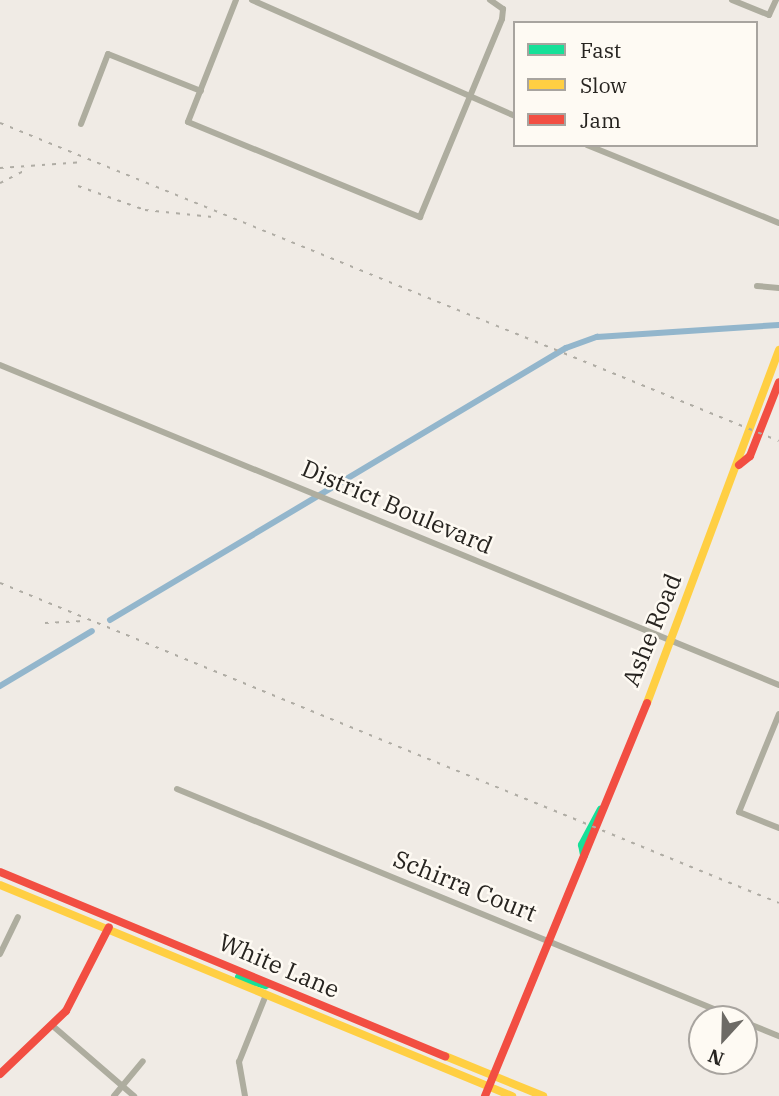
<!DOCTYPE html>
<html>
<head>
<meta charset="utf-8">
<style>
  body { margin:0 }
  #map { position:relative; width:779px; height:1096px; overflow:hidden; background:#f0ebe5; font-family:"IBM Plex Serif",serif }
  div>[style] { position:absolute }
  .canal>* { height:6px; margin:-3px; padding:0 3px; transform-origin:3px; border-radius:3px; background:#93b6cc }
  .street>* { height:6px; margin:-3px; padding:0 3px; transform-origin:3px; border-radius:3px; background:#aead9f }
  .fast>* { height:8px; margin:-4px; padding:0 4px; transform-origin:4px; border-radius:4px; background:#16e098 }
  .slow>* { height:8px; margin:-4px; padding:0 4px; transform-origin:4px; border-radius:4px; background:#ffcf43 }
  .jam>* { height:8px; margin:-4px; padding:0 4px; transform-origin:4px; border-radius:4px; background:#f24e42 }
  .rail>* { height:2px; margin-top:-1px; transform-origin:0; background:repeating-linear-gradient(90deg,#afaca4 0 3.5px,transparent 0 10.5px) }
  span { translate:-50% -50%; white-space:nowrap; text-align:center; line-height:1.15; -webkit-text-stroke:5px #fefaf3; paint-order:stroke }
  .street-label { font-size:24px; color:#272420 }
  .legend { position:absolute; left:513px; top:21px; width:245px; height:126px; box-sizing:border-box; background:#fefaf3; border:2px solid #a8a49f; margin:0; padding:9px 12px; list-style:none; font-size:21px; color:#272420 }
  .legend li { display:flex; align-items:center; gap:14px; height:35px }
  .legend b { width:35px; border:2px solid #a8a49f }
  .north { position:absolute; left:688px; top:1005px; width:70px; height:70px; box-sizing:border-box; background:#fefaf3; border:2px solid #a8a49f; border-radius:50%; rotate:202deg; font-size:19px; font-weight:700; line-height:28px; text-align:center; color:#272420 }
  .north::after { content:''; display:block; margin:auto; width:24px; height:32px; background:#6d6a65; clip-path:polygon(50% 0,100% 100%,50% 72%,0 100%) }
</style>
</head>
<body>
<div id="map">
  <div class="canal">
    <i style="left:110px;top:620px;width:531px;rotate:-30.82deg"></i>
    <i style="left:566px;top:348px;width:33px;rotate:-20deg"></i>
    <i style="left:597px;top:337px;width:182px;rotate:-3.8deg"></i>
    <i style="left:0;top:686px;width:107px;rotate:-30.9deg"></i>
  </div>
  <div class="street">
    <i style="left:236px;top:0;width:131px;rotate:111.5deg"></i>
    <i style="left:188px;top:122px;width:251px;rotate:22.3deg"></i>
    <i style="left:420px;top:217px;width:214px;rotate:-67.5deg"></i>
    <i style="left:502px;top:19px;width:10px;rotate:-84deg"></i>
    <i style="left:503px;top:9px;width:16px;rotate:-145deg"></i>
    <i style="left:252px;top:0;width:287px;rotate:23.8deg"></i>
    <i style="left:732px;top:0;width:40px;rotate:22deg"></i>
    <i style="left:769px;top:15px;width:17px;rotate:-65deg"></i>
    <i style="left:81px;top:124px;width:75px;rotate:-68.9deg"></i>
    <i style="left:108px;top:54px;width:100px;rotate:21.7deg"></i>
    <i style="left:587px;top:145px;width:207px;rotate:22.1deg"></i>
    <i style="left:757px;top:286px;width:22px;rotate:5deg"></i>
    <i style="left:0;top:365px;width:842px;rotate:22.33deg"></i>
    <i style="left:779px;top:714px;width:106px;rotate:112.2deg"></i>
    <i style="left:739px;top:812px;width:43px;rotate:21.8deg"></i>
    <i style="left:177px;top:789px;width:606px;rotate:22.29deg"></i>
    <i style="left:0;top:954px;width:41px;rotate:-64.1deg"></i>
    <i style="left:744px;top:1022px;width:38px;rotate:22deg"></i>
    <i style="left:54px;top:1027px;width:106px;rotate:40.8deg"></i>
    <i style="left:114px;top:1096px;width:45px;rotate:-50.4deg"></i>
    <i style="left:245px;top:1096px;width:35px;rotate:-100deg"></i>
    <i style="left:239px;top:1062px;width:72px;rotate:-68.1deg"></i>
  </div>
  <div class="fast">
    <i style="left:584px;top:855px;width:10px;rotate:-101deg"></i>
    <i style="left:582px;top:845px;width:40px;rotate:-62deg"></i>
    <i style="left:239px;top:977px;width:28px;rotate:17deg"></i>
  </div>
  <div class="slow">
    <i style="left:647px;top:703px;width:377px;rotate:-69.5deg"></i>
    <i style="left:0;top:885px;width:554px;rotate:22.4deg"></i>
    <i style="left:445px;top:1056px;width:106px;rotate:22.2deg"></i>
  </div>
  <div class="jam">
    <i style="left:739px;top:465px;width:14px;rotate:-39deg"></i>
    <i style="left:750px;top:456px;width:79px;rotate:-68.6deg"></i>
    <i style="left:0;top:872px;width:482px;rotate:22.5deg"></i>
    <i style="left:0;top:1074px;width:91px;rotate:-43.7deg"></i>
    <i style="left:66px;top:1011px;width:94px;rotate:-62.9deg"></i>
    <i style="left:485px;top:1096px;width:425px;rotate:-67.6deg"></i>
  </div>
  <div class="rail">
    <i style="left:0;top:123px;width:841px;rotate:22.21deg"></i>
    <i style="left:0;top:168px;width:84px;rotate:-4.1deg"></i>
    <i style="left:0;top:183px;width:28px;rotate:-27deg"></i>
    <i style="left:78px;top:186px;width:71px;rotate:19.7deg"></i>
    <i style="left:145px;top:210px;width:68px;rotate:5.9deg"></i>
    <i style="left:0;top:583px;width:842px;rotate:22.33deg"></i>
    <i style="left:45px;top:623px;width:39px;rotate:-3deg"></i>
  </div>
  <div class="street-label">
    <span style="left:397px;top:507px;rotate:23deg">District Boulevard</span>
    <span style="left:652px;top:630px;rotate:-68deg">Ashe Road</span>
    <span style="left:465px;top:886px;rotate:22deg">Schirra Court</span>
    <span style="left:279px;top:966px;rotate:23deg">White Lane</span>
  </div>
  <ul class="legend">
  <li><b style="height:9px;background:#16e098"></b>Fast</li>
  <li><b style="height:9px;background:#ffcf43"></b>Slow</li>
  <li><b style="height:9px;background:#f24e42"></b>Jam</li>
  </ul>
  <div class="north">N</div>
</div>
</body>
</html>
